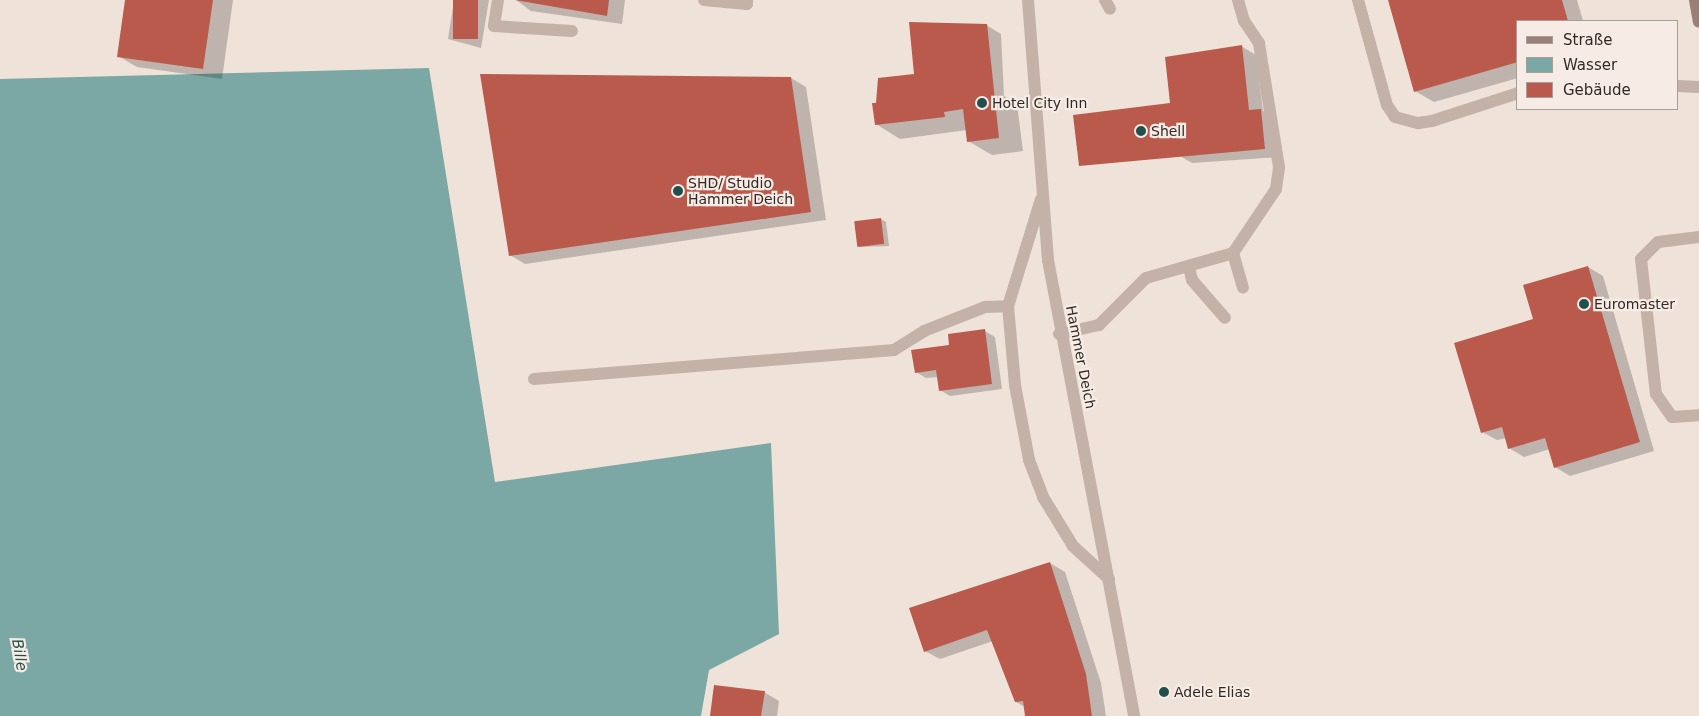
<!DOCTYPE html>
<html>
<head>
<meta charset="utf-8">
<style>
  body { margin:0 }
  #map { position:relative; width:1699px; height:716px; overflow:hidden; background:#eee2d9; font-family:"DejaVu Sans",sans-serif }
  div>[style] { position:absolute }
  .water>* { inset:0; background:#7ba8a4 }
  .shadow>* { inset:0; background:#0003 }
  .building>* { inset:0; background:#b95a4c; transform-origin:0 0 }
  .service>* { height:12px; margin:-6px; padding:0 6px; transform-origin:6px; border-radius:6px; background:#c4b1a7 }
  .minor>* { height:12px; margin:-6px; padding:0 6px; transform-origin:6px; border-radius:6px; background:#c4b1a7 }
  .secondary>* { height:12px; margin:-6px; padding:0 6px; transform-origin:6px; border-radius:6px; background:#988078 }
  .dots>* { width:14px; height:14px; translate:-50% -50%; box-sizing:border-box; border:2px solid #f6ece5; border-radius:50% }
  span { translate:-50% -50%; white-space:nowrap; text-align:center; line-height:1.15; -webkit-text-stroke:4.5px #f6ece5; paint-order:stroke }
  .poi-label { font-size:14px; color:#322926 }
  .left { translate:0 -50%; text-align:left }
  .street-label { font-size:14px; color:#322926 }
  .water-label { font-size:15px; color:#214f4c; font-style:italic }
  .legend { position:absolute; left:1516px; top:20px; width:162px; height:90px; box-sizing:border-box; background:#f6ece5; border:1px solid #a89e99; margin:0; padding:6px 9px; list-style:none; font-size:15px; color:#322926 }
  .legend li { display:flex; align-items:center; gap:10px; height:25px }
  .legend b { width:25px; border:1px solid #a89e99 }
</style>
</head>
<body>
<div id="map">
  <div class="water">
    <i style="clip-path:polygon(429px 68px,495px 482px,771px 443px,779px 634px,709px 670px,701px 716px,0 716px,0 79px)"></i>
  </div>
  <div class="shadow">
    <i style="clip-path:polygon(126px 0,233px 0,222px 79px,137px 67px,118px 56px)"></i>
    <i style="clip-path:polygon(454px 0,489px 0,481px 48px,448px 39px)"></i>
    <i style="clip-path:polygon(516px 0,625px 0,622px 24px,531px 11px)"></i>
    <i style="clip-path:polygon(1389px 0,1577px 0,1583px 21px,1518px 21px,1518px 78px,1434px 102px,1415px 91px)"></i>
    <i style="clip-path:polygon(986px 25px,1001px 34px,1004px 96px,1017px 104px,1023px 151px,992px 155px,968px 141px,967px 130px,900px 139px,876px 124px,878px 104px)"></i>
    <i style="clip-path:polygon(1241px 46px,1256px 55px,1263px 111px,1275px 119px,1280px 157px,1192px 163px,1180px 156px,1081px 165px,1172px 104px)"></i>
    <i style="clip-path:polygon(791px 78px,806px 87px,826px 220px,525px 264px,510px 255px)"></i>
    <i style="clip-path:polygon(881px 219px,886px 222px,889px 246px,859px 247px)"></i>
    <i style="clip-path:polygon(1588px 267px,1603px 276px,1654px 451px,1570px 476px,1555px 467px,1550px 449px,1524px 457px,1509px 448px,1506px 438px,1497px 440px,1482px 432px,1535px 320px)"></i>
    <i style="clip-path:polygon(985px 331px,995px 337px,1002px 389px,950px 396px,940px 390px,938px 377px,926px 378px,916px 372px,951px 346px)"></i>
    <i style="clip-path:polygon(1050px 563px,1065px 572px,1101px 683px,1106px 716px,1027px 716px,1025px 707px,1016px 702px,993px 641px,940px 659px,925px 651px)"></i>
    <i style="clip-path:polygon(764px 692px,779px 701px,777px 716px,711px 716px)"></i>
  </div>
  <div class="building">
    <i style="clip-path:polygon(125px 0,213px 0,203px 69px,117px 57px)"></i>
    <i style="left:453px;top:0;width:25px;height:39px"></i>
    <i style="clip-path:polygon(515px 0,609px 0,607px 16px)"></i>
    <i style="clip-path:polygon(1388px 0,1562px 0,1568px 21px,1518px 21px,1518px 62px,1414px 92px)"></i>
    <i style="clip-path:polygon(909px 22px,987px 24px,999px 138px,967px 142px,963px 109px,944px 112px,945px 117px,875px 125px,872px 103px,876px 103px,878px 78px,914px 74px)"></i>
    <i style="clip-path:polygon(1242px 45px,1249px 110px,1261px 109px,1265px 149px,1079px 166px,1073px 115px,1170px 103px,1165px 57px)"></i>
    <i style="clip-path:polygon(480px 74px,791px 77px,811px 212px,509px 256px)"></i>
    <i style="left:881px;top:218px;width:26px;height:27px;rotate:83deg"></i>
    <i style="clip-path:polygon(1588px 266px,1640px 442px,1554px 468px,1545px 438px,1508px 449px,1502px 427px,1481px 433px,1454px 343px,1533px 319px,1523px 285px)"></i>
    <i style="clip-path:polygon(985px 329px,992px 384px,939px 391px,936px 370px,915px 373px,911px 350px,949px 345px,948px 334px)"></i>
    <i style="clip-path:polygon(1050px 562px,1086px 674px,1092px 716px,1025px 716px,1023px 701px,1015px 702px,987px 630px,924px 652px,909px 608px)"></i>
    <i style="clip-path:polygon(714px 685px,765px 691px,761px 716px,710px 716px)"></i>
  </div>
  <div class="service">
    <i style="left:498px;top:0;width:26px;rotate:99deg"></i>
    <i style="left:494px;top:26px;width:78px;rotate:3.7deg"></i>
    <i style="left:704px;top:0;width:43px;rotate:5.3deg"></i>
    <i style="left:747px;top:4px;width:4px;rotate:-90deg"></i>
    <i style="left:1105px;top:0;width:10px;rotate:61deg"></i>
    <i style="left:1358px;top:0;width:109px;rotate:74.6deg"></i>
    <i style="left:1387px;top:105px;width:14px;rotate:56deg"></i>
    <i style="left:1395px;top:117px;width:24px;rotate:15deg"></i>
    <i style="left:1418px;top:123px;width:14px;rotate:-8deg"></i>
    <i style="left:1432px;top:121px;width:90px;rotate:-18deg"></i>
    <i style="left:1678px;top:86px;width:21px;rotate:3deg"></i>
    <i style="left:1041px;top:199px;width:112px;rotate:107.1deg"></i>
    <i style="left:1008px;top:306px;width:79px;rotate:84.9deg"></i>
    <i style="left:1015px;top:385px;width:76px;rotate:79.4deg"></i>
    <i style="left:1029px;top:460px;width:40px;rotate:69deg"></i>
    <i style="left:1043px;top:497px;width:57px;rotate:58.5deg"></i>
    <i style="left:1073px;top:546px;width:49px;rotate:42.5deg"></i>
    <i style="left:1699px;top:237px;width:41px;rotate:173deg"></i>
    <i style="left:1658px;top:242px;width:24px;rotate:135deg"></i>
    <i style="left:1641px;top:259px;width:136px;rotate:83.7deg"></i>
    <i style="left:1656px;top:394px;width:28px;rotate:55deg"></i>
    <i style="left:1672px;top:417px;width:27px;rotate:-4deg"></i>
    <i style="left:1233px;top:253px;width:36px;rotate:74deg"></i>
    <i style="left:1189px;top:267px;width:13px;rotate:77deg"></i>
    <i style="left:1192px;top:280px;width:50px;rotate:49deg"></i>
    <i style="left:1059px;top:334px;width:41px;rotate:-12.7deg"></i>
    <i style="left:1099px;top:325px;width:66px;rotate:-45deg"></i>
    <i style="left:1146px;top:278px;width:91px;rotate:-16deg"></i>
    <i style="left:1233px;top:253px;width:77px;rotate:-56.1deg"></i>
    <i style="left:1276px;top:189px;width:22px;rotate:-82deg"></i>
    <i style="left:1279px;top:167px;width:126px;rotate:-99.2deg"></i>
    <i style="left:1259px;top:43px;width:27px;rotate:-124deg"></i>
    <i style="left:1244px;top:21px;width:22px;rotate:-106deg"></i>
    <i style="left:534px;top:379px;width:361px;rotate:-4.6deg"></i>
    <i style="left:894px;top:350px;width:36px;rotate:-32deg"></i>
    <i style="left:924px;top:331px;width:66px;rotate:-21.5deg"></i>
    <i style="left:985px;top:307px;width:23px;rotate:-2deg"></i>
  </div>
  <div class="minor">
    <i style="left:1028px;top:0;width:261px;rotate:85.6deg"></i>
    <i style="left:1048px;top:260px;width:464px;rotate:79.3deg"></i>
  </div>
  <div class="secondary">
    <i style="left:1695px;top:0;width:22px;rotate:80deg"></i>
  </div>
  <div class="dots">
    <i style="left:982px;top:103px;background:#214f4c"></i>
    <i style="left:1141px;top:131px;background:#214f4c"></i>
    <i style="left:678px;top:191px;background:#214f4c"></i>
    <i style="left:1584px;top:304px;background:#214f4c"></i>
    <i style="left:1164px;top:692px;background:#214f4c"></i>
  </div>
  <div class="poi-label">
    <span class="left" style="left:992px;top:103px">Hotel City Inn</span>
    <span class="left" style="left:1151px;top:131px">Shell</span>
    <span class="left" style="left:688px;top:191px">SHD/ Studio<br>Hammer Deich</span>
    <span class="left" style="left:1594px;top:304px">Euromaster</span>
    <span class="left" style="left:1174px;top:692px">Adele Elias</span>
  </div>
  <div class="street-label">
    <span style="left:1081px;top:357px;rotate:79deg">Hammer Deich</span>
  </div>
  <div class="water-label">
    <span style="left:19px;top:655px;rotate:80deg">Bille</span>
  </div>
  <ul class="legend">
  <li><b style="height:6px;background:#988078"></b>Straße</li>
  <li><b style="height:14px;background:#7ba8a4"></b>Wasser</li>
  <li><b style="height:14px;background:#b95a4c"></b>Gebäude</li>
  </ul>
</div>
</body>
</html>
